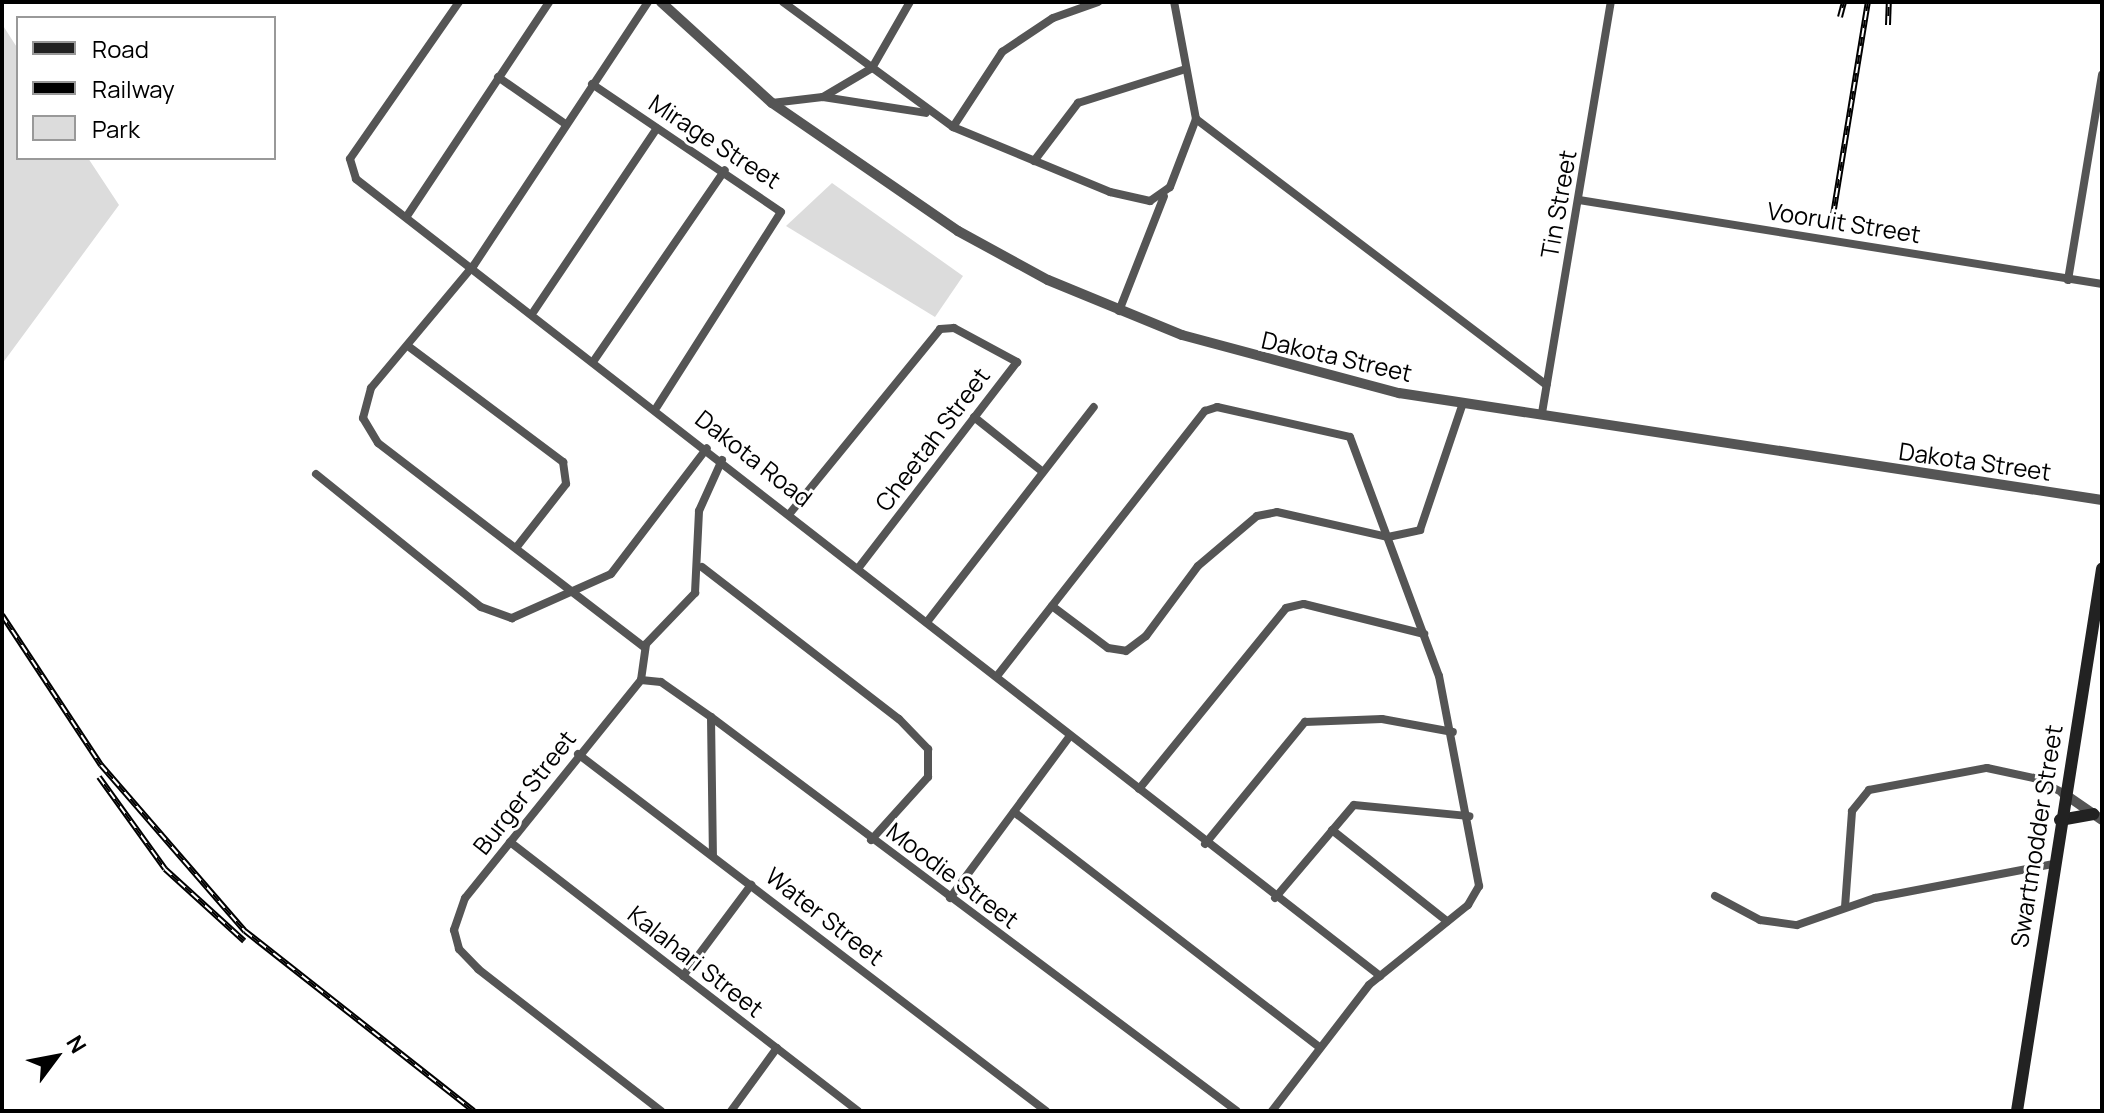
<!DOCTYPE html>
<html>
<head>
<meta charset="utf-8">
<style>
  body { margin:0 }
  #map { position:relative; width:2104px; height:1113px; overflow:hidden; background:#fff; font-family:Manrope,sans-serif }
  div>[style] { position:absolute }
  .green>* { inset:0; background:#dcdcdc }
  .minor>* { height:8px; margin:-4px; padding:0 4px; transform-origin:4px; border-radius:4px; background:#555 }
  .tertiary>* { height:10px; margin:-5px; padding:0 5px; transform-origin:5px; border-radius:5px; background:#555 }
  .secondary>* { height:12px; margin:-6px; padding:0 6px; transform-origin:6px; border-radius:6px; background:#222 }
  .rail>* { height:6px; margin-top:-3px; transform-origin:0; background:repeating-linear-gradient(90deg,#fff 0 9px,#000 0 18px); box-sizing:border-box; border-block:2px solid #000 }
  span { translate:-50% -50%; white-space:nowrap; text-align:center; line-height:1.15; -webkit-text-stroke:6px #fff; paint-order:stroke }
  .street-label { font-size:24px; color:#000 }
  .frame { position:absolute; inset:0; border:4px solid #000; pointer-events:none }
  .legend { position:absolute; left:16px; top:16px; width:260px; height:144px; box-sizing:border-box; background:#fff; border:2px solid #999; margin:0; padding:10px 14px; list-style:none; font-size:24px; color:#000 }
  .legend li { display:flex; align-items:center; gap:16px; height:40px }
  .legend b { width:40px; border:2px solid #999 }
  .north { position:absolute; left:16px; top:1017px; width:80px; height:80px; -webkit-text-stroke:6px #fff; paint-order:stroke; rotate:58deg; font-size:22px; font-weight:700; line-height:32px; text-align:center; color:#000 }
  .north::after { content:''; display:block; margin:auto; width:28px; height:36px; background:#000; clip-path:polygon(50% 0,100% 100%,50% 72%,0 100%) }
</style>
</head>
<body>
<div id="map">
  <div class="green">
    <i style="clip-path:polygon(2px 24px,18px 49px,18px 158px,88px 158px,119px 205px,2px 364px)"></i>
    <i style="clip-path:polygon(832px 183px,963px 276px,935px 317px,786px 226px)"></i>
  </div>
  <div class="minor">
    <i style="left:459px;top:2px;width:191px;rotate:124.8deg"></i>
    <i style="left:350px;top:159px;width:21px;rotate:73deg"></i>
    <i style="left:356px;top:179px;width:1298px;rotate:37.89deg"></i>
    <i style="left:783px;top:2px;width:211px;rotate:36.3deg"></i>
    <i style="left:953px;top:127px;width:170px;rotate:22.5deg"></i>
    <i style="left:1110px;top:192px;width:41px;rotate:12.7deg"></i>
    <i style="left:1150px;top:201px;width:24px;rotate:-35deg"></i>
    <i style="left:1170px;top:187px;width:73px;rotate:-69.1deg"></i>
    <i style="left:1196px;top:119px;width:119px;rotate:-100.6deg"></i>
    <i style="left:498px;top:77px;width:80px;rotate:34.9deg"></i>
    <i style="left:592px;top:84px;width:228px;rotate:34.1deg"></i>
    <i style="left:781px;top:212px;width:231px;rotate:122.5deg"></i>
    <i style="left:823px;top:97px;width:57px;rotate:-30.6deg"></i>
    <i style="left:872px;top:68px;width:76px;rotate:-60.1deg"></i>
    <i style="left:772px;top:103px;width:51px;rotate:-6.7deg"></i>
    <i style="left:823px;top:97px;width:104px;rotate:8.8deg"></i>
    <i style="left:1196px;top:119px;width:440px;rotate:37.2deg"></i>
    <i style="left:953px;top:127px;width:90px;rotate:-56.8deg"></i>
    <i style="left:1002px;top:52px;width:61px;rotate:-33.7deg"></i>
    <i style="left:1053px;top:18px;width:48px;rotate:-19.6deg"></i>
    <i style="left:1034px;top:161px;width:73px;rotate:-52.8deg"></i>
    <i style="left:1078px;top:103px;width:113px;rotate:-17.5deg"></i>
    <i style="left:1579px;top:200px;width:530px;rotate:9.12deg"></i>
    <i style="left:407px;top:216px;width:257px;rotate:-56.4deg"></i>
    <i style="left:2068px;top:280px;width:208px;rotate:-80.6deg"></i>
    <i style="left:534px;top:311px;width:220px;rotate:-56.1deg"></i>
    <i style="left:1119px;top:311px;width:123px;rotate:-68.6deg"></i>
    <i style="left:408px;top:346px;width:194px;rotate:36.8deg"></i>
    <i style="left:563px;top:462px;width:22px;rotate:82deg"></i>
    <i style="left:566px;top:484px;width:81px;rotate:128deg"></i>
    <i style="left:595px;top:359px;width:229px;rotate:-55.5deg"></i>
    <i style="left:1542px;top:413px;width:417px;rotate:-80.5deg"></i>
    <i style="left:974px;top:417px;width:88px;rotate:38.6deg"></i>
    <i style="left:316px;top:474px;width:212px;rotate:38.9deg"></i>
    <i style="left:481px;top:607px;width:33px;rotate:20deg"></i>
    <i style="left:512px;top:618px;width:108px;rotate:-24deg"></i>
    <i style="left:611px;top:574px;width:158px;rotate:-52.7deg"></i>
    <i style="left:791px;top:512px;width:236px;rotate:-50.8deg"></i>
    <i style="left:940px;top:329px;width:14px;rotate:-4deg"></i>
    <i style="left:954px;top:328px;width:72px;rotate:28.4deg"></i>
    <i style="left:1017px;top:362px;width:259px;rotate:127.6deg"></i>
    <i style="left:702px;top:567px;width:249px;rotate:37.7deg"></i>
    <i style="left:899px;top:719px;width:42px;rotate:46deg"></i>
    <i style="left:928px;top:749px;width:28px;rotate:90deg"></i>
    <i style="left:928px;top:777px;width:85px;rotate:132.1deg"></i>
    <i style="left:1052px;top:606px;width:70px;rotate:36.9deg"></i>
    <i style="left:1108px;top:648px;width:18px;rotate:9deg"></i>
    <i style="left:1126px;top:651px;width:25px;rotate:-37deg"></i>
    <i style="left:1146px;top:636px;width:87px;rotate:-53.4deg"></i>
    <i style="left:1198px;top:566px;width:77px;rotate:-40.3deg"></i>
    <i style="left:1257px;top:516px;width:20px;rotate:-11deg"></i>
    <i style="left:1277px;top:512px;width:114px;rotate:12.7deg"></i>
    <i style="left:1388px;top:537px;width:33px;rotate:-12deg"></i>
    <i style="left:1420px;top:530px;width:134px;rotate:-71.3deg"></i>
    <i style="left:927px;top:622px;width:272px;rotate:-52.2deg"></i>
    <i style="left:644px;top:647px;width:335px;rotate:-142.5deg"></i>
    <i style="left:378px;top:443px;width:29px;rotate:-121deg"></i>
    <i style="left:363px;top:418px;width:31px;rotate:-75deg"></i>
    <i style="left:371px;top:388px;width:160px;rotate:-50.1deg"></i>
    <i style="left:474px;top:265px;width:315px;rotate:-56.5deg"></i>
    <i style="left:997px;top:676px;width:337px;rotate:-51.9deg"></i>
    <i style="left:1205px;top:411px;width:13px;rotate:-18deg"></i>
    <i style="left:1217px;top:407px;width:136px;rotate:12.7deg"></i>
    <i style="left:1350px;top:437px;width:255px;rotate:69.6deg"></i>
    <i style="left:1439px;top:676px;width:214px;rotate:79.2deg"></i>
    <i style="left:1479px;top:886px;width:22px;rotate:120deg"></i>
    <i style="left:1468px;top:905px;width:127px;rotate:141.1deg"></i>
    <i style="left:1369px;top:985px;width:159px;rotate:127.6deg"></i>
    <i style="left:641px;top:680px;width:20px;rotate:6deg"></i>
    <i style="left:661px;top:682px;width:61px;rotate:35deg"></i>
    <i style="left:711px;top:717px;width:657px;rotate:36.84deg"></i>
    <i style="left:641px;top:680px;width:280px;rotate:128.9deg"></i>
    <i style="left:465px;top:898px;width:34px;rotate:109deg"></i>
    <i style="left:454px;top:930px;width:20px;rotate:75deg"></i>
    <i style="left:459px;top:949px;width:28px;rotate:46deg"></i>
    <i style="left:478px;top:969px;width:232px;rotate:37.8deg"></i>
    <i style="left:641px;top:680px;width:36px;rotate:-82deg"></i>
    <i style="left:646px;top:644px;width:71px;rotate:-46.1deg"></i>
    <i style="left:695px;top:593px;width:82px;rotate:-87.2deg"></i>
    <i style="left:699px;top:511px;width:56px;rotate:-65.7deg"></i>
    <i style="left:711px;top:717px;width:138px;rotate:89.2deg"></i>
    <i style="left:578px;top:754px;width:589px;rotate:37.34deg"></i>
    <i style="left:1139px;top:789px;width:233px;rotate:-50.9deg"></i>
    <i style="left:1286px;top:608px;width:18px;rotate:-13deg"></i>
    <i style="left:1304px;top:604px;width:124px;rotate:14deg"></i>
    <i style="left:1014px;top:812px;width:386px;rotate:37.6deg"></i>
    <i style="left:1332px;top:830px;width:147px;rotate:38.4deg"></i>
    <i style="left:510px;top:842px;width:440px;rotate:37.7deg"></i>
    <i style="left:1205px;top:844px;width:158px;rotate:-50.7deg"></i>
    <i style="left:1305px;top:722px;width:77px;rotate:-2.2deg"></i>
    <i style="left:1382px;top:719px;width:72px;rotate:10.4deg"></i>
    <i style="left:1715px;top:896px;width:51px;rotate:28.1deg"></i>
    <i style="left:1760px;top:920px;width:37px;rotate:8deg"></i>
    <i style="left:1797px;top:925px;width:83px;rotate:-19.1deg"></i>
    <i style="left:1875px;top:898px;width:182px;rotate:-10.8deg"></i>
    <i style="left:950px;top:898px;width:202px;rotate:-53.5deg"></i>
    <i style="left:1275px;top:898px;width:122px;rotate:-49.7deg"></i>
    <i style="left:1354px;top:805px;width:116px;rotate:5.5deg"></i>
    <i style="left:1845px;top:907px;width:96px;rotate:-85.8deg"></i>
    <i style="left:1852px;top:811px;width:27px;rotate:-51deg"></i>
    <i style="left:1869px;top:790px;width:120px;rotate:-10.6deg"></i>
    <i style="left:1987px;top:768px;width:48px;rotate:12deg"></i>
    <i style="left:2034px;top:778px;width:33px;rotate:27deg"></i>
    <i style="left:683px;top:976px;width:114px;rotate:-53.2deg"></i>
    <i style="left:731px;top:1111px;width:78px;rotate:-53.9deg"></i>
  </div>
  <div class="tertiary">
    <i style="left:661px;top:2px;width:150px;rotate:42.3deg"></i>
    <i style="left:772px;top:103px;width:226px;rotate:34.5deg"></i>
    <i style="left:958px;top:231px;width:102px;rotate:28.6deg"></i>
    <i style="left:1048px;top:280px;width:145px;rotate:22.3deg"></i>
    <i style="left:1182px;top:335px;width:225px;rotate:15deg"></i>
    <i style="left:1399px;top:393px;width:711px;rotate:8.65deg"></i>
    <i style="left:2063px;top:793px;width:47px;rotate:34.7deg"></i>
  </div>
  <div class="secondary">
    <i style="left:2060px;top:820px;width:34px;rotate:-10deg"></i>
    <i style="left:2017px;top:1111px;width:549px;rotate:-81.09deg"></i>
  </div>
  <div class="rail">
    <i style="left:1840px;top:17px;width:16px;rotate:-75deg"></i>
    <i style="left:1888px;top:25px;width:23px;rotate:-88deg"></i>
    <i style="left:1833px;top:215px;width:216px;rotate:-80.7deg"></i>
    <i style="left:2px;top:615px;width:180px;rotate:56.6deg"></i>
    <i style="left:101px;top:765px;width:220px;rotate:49.1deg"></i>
    <i style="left:245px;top:931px;width:291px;rotate:38.2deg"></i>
    <i style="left:99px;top:777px;width:113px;rotate:54.3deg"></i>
    <i style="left:165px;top:869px;width:107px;rotate:42.3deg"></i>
  </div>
  <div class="street-label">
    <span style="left:715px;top:141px;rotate:33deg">Mirage Street</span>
    <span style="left:1558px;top:204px;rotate:-80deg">Tin Street</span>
    <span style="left:1844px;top:222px;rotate:9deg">Vooruit Street</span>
    <span style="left:1337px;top:356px;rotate:13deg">Dakota Street</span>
    <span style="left:932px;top:439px;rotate:-53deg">Cheetah Street</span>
    <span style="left:754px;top:458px;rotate:38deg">Dakota Road</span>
    <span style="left:1975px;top:461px;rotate:8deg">Dakota Street</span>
    <span style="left:524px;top:792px;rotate:-52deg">Burger Street</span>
    <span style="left:2036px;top:836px;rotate:-81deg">Swartmodder Street</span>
    <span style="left:953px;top:875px;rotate:37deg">Moodie Street</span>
    <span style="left:825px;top:916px;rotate:38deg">Water Street</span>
    <span style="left:696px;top:961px;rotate:38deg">Kalahari Street</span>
  </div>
  <div class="frame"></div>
  <ul class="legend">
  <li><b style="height:10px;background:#222"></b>Road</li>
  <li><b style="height:10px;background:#000"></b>Railway</li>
  <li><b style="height:22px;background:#dcdcdc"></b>Park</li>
  </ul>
  <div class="north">N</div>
</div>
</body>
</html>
